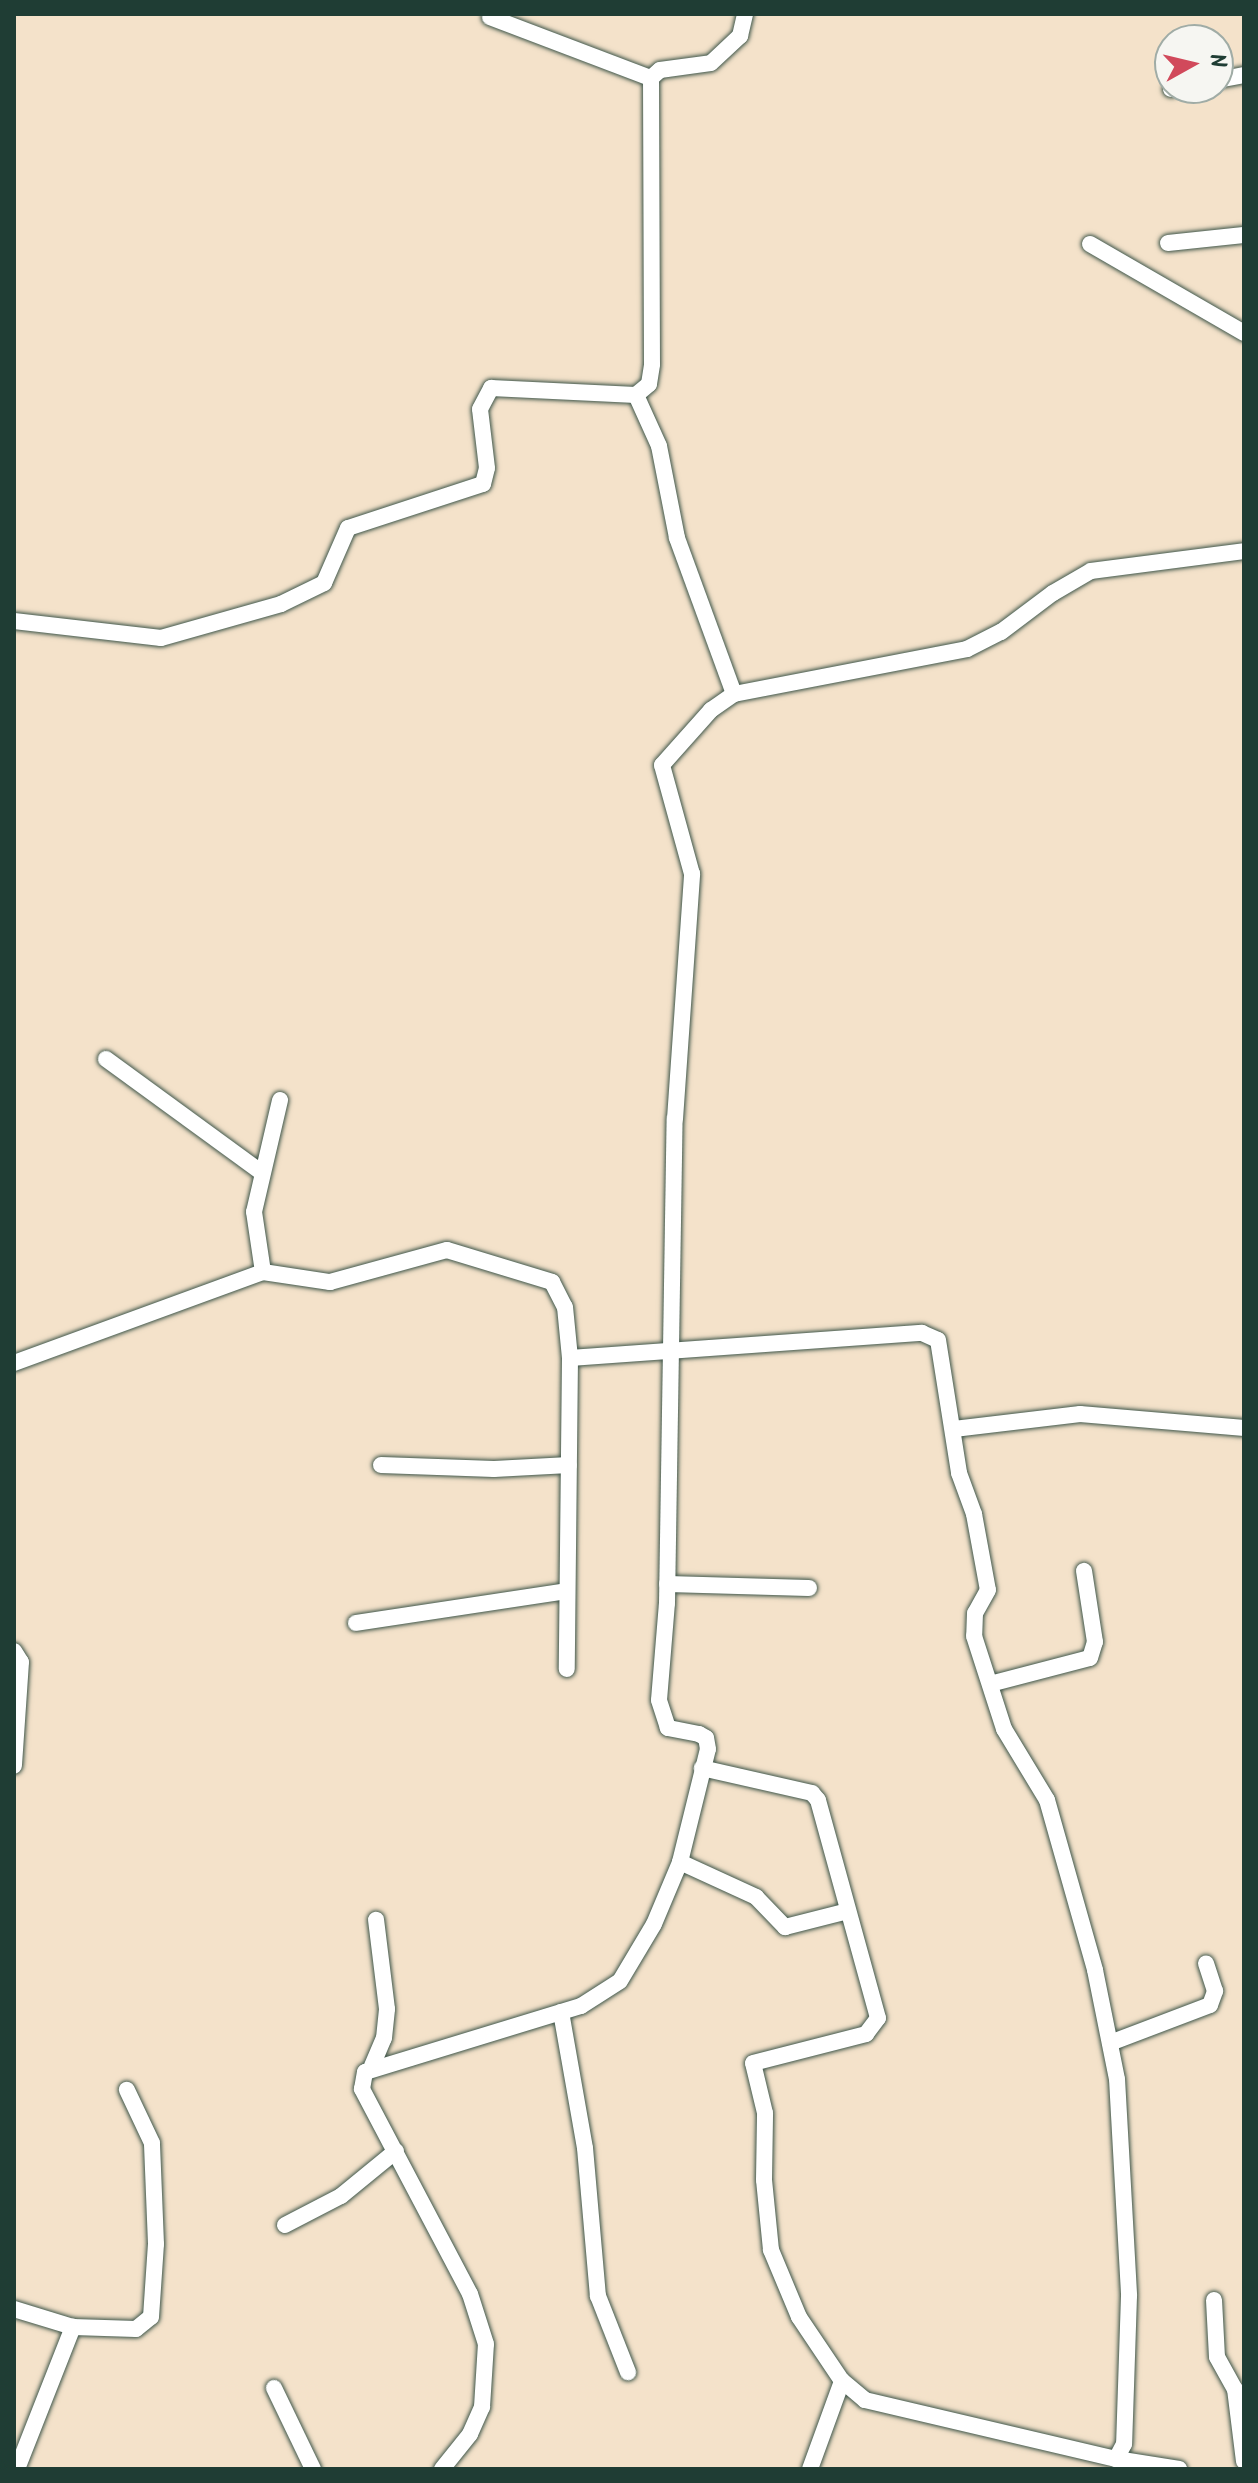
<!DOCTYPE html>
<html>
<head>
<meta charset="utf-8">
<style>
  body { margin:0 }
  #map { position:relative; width:1258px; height:2483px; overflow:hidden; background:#f4e2ca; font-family:Kalam,sans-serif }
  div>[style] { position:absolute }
  .roads { filter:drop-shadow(0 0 2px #3f564a) drop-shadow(0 0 2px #3f564a) }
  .minor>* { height:16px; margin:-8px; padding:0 8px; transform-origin:8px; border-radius:8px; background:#fff }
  span { translate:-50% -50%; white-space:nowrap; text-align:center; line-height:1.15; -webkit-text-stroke:8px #f6f6f2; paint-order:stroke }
  .frame { position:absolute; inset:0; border:16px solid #1f3d34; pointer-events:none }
  .north { position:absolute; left:1154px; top:24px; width:80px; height:80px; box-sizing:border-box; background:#f6f6f2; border:2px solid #a0aca6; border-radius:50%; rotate:82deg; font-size:22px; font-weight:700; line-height:32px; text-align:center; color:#1f3d34 }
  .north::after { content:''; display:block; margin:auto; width:28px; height:36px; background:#d1495b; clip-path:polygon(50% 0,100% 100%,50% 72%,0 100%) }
</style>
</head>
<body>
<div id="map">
  <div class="roads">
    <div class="minor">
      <i style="left:490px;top:17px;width:172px;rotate:20.8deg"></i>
      <i style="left:1218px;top:80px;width:26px;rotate:-11deg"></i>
      <i style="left:1171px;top:89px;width:4px;rotate:-14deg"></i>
      <i style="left:1168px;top:243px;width:76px;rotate:-6deg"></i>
      <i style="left:1090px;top:244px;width:178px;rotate:30deg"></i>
      <i style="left:636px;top:395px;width:56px;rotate:65.7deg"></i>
      <i style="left:659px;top:446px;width:94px;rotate:78.9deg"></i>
      <i style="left:677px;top:538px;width:166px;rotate:69.9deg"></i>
      <i style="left:14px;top:621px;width:148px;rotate:6.6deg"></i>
      <i style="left:161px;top:638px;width:125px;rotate:-15.8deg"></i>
      <i style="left:281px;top:604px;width:48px;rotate:-26deg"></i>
      <i style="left:324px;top:583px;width:60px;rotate:-66.4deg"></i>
      <i style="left:348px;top:528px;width:142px;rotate:-18.1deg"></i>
      <i style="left:483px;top:484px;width:16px;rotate:-76deg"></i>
      <i style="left:487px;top:468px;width:59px;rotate:-96.8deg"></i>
      <i style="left:480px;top:409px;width:24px;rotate:-62deg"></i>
      <i style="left:491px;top:388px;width:145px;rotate:2.8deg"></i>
      <i style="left:636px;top:395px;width:17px;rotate:-40deg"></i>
      <i style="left:649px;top:384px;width:20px;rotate:-81deg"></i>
      <i style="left:652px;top:364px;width:286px;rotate:-90.2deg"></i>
      <i style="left:651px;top:78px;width:12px;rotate:-42deg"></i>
      <i style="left:660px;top:70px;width:51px;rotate:-7.8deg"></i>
      <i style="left:711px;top:63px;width:40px;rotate:-43deg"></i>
      <i style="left:740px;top:36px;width:23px;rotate:-77deg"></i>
      <i style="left:106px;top:1059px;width:192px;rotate:36.1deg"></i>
      <i style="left:263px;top:1272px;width:61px;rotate:-98.5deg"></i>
      <i style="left:254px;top:1212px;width:115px;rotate:-76.9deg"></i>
      <i style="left:570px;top:1358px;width:353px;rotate:-4.1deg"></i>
      <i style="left:922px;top:1333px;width:17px;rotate:24deg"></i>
      <i style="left:938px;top:1340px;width:135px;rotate:81deg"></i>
      <i style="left:959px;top:1473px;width:44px;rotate:69.9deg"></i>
      <i style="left:974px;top:1514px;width:77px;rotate:79.6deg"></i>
      <i style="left:988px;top:1590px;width:26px;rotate:119deg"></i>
      <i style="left:975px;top:1613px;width:23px;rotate:92deg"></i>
      <i style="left:974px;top:1636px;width:98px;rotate:72.1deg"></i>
      <i style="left:1004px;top:1729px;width:83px;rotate:58.8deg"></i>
      <i style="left:1047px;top:1800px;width:177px;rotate:74.2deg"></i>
      <i style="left:1095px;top:1970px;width:111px;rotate:78.6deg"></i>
      <i style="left:1117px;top:2079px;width:217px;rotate:86.8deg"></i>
      <i style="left:1129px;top:2296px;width:148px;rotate:91.9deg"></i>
      <i style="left:1124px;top:2444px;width:17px;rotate:118deg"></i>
      <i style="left:1116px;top:2459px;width:258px;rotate:-166.8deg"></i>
      <i style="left:865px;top:2400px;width:30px;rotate:-140deg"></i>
      <i style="left:842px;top:2381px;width:77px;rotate:-123.9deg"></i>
      <i style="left:799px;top:2317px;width:73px;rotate:-112.7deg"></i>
      <i style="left:771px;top:2250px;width:70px;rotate:-95.7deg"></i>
      <i style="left:764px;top:2180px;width:67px;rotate:-89.1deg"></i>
      <i style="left:765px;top:2113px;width:51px;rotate:-103.5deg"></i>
      <i style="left:753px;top:2063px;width:117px;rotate:-14.4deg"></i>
      <i style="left:866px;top:2034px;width:20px;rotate:-53deg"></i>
      <i style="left:878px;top:2018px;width:226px;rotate:-105.4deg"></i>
      <i style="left:818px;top:1800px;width:9px;rotate:-131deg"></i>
      <i style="left:812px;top:1793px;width:113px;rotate:-167.2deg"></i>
      <i style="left:14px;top:1363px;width:265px;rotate:-20.1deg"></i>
      <i style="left:263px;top:1272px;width:68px;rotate:8.5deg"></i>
      <i style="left:330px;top:1282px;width:121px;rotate:-15.3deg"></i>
      <i style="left:447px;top:1250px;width:110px;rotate:16.9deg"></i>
      <i style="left:552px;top:1282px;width:28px;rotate:63deg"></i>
      <i style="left:565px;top:1307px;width:51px;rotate:84.4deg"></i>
      <i style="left:570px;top:1358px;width:311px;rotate:90.6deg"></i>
      <i style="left:954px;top:1429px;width:127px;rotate:-6.8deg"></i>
      <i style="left:1080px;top:1414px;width:165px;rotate:4.9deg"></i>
      <i style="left:381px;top:1465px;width:113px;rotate:2deg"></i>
      <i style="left:494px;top:1469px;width:75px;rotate:-3.1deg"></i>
      <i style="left:667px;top:1584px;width:142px;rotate:1.6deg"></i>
      <i style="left:356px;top:1623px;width:213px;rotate:-8.6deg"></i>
      <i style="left:14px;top:1651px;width:13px;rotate:58deg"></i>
      <i style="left:21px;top:1662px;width:104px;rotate:93.9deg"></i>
      <i style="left:990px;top:1684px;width:103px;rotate:-14.6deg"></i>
      <i style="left:1090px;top:1658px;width:17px;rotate:-73deg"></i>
      <i style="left:1095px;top:1642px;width:72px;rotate:-98.8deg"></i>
      <i style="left:680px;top:1862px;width:84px;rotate:24.7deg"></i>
      <i style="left:756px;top:1897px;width:42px;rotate:46deg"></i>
      <i style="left:785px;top:1927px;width:65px;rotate:-14.3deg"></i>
      <i style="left:561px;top:2012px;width:138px;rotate:80deg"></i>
      <i style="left:585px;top:2148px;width:149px;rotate:85deg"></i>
      <i style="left:598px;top:2296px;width:82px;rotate:68.5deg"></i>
      <i style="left:1110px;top:2043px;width:107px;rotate:-20.8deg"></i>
      <i style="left:1210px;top:2005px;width:15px;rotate:-70deg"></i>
      <i style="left:1215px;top:1991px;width:29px;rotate:-108deg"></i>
      <i style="left:372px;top:2066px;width:30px;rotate:-67deg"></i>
      <i style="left:384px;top:2038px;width:29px;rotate:-84deg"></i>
      <i style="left:387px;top:2009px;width:90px;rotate:-97deg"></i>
      <i style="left:285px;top:2225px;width:63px;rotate:-27.4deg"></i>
      <i style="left:341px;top:2196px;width:71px;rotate:-39.3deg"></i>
      <i style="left:1214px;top:2300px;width:57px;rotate:87deg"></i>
      <i style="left:1217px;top:2357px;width:37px;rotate:61deg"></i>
      <i style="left:1235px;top:2389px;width:73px;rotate:82.9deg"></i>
      <i style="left:14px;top:2309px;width:62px;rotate:17deg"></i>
      <i style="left:73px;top:2327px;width:63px;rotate:1.8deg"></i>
      <i style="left:136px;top:2329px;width:19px;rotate:-39deg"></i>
      <i style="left:151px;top:2317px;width:73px;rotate:-86.1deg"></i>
      <i style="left:156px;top:2244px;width:101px;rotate:-92.3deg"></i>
      <i style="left:152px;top:2143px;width:59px;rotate:-115.3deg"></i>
      <i style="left:274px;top:2388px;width:90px;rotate:64.3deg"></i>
      <i style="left:1116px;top:2459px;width:64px;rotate:9deg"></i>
      <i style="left:17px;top:2469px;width:153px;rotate:-68.5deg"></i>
      <i style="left:442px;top:2469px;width:45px;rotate:-51.3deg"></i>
      <i style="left:470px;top:2434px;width:30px;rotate:-66deg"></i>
      <i style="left:482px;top:2407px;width:63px;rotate:-86.4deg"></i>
      <i style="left:486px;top:2344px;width:52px;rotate:-107.7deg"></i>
      <i style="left:470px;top:2294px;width:232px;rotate:-117.8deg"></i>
      <i style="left:362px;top:2089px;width:17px;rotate:-80deg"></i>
      <i style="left:365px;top:2072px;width:226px;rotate:-17deg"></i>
      <i style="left:581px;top:2006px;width:46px;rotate:-32.7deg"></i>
      <i style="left:620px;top:1981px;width:66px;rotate:-59.2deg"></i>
      <i style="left:654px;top:1924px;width:67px;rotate:-67.2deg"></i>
      <i style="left:680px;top:1862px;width:116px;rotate:-76.1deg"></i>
      <i style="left:708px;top:1749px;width:11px;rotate:-100deg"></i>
      <i style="left:706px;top:1738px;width:8px;rotate:-150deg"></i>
      <i style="left:699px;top:1734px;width:32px;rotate:-169deg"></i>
      <i style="left:668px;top:1728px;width:29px;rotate:-108deg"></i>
      <i style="left:659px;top:1700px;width:97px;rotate:-85.3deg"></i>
      <i style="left:667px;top:1603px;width:484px;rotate:-89.1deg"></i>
      <i style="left:675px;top:1119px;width:246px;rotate:-86deg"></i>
      <i style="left:692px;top:874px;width:113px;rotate:-105.4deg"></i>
      <i style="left:662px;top:765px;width:74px;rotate:-48.3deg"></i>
      <i style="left:711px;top:710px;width:28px;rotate:-35deg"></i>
      <i style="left:734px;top:694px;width:237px;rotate:-10.9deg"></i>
      <i style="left:967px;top:649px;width:38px;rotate:-27deg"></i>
      <i style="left:1001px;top:632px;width:65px;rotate:-36.9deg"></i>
      <i style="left:1053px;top:593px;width:44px;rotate:-30.1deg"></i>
      <i style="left:1091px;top:571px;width:154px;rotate:-7.4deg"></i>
      <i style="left:810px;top:2469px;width:94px;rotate:-70deg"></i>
    </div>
  </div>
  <div class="frame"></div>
  <div class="north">N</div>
</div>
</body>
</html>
